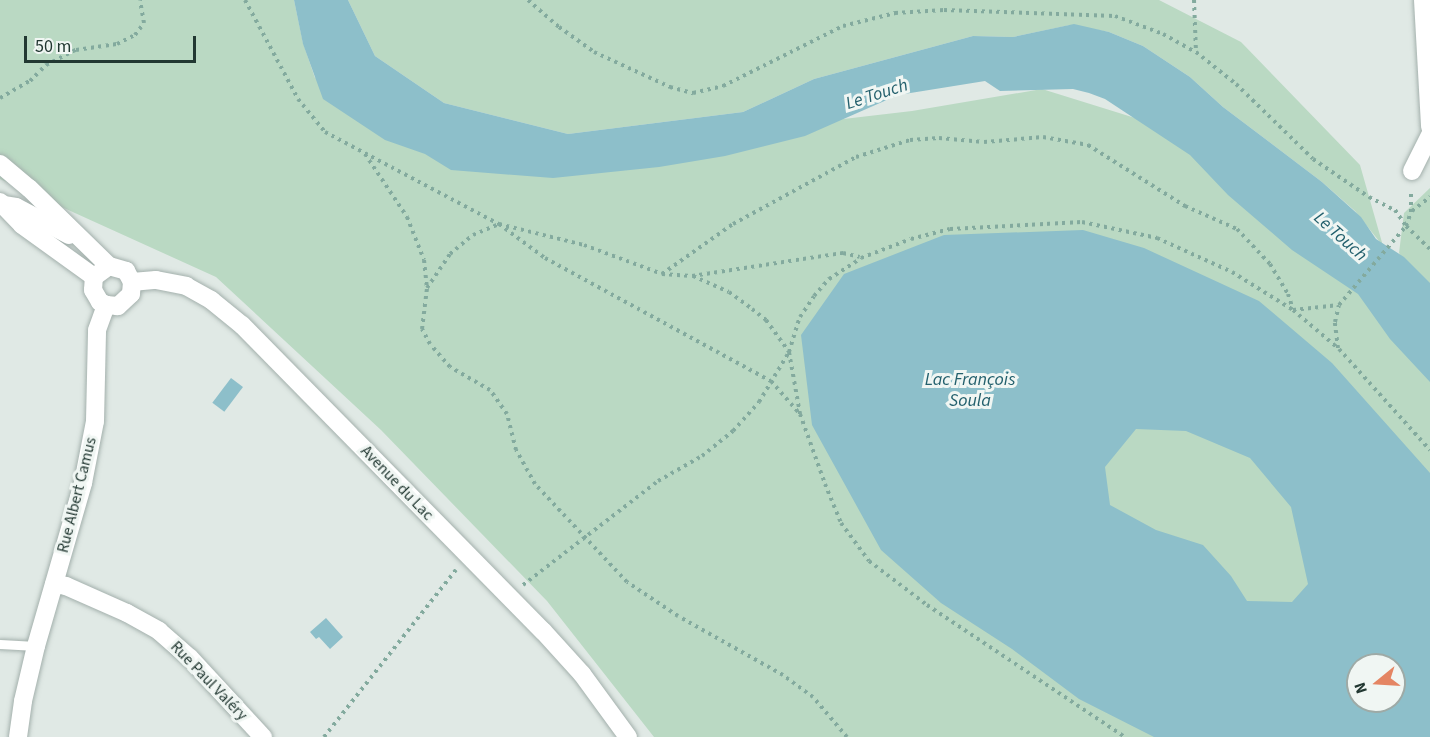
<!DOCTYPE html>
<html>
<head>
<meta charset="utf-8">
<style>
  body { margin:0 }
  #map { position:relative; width:1430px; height:737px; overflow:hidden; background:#e0e9e5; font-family:"Source Sans 3",sans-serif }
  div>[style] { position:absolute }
  .green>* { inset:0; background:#bad9c3 }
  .water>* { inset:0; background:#8dbfca; transform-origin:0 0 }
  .path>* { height:4px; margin-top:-2px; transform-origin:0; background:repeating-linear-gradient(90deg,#83aa9e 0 3px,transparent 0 7.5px) }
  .roads { filter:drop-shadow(0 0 2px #a3b0ac) drop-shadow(0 0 2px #a3b0ac) }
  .lane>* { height:9px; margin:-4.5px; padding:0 4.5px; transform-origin:4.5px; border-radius:4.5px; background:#fff }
  .street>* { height:18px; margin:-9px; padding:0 9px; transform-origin:9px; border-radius:9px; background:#fff }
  span { translate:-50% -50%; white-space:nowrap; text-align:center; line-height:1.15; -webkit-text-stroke:6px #f0f6f3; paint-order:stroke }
  .street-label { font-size:16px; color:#223832 }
  .water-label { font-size:18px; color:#23606d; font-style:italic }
  .north { position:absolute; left:1346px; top:653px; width:60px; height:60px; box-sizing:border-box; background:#f0f6f3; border:2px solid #9eaaa6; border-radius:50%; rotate:252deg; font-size:16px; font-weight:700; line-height:24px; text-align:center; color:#223832 }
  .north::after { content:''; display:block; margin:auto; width:21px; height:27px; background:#e48563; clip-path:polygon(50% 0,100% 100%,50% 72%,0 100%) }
  .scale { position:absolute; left:24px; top:36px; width:172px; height:27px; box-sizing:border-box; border:3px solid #223832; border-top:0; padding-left:8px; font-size:18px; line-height:21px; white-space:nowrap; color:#223832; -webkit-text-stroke:4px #f0f6f3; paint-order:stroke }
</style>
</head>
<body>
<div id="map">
  <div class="green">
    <i style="clip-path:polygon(evenodd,0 0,294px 0,303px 43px,315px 78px,597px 148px,912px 111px,1042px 89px,1148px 122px,1334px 249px,1430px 368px,1430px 737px,654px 737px,547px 601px,381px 430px,216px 277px,0 179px,0 0,1358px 665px,1394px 665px,1394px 701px,1358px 701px,1358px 665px)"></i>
    <i style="clip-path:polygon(348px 0,1159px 0,1241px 42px,1360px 165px,1383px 246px,1355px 211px,1322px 182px,1223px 107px,1190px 77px,1143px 46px,1109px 32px,1070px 25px,1013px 37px,973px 36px,814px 79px,743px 112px,568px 134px,444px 103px,375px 56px)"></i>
    <i style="clip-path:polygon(1430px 188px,1430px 303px,1399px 253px,1404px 213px)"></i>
  </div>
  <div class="water">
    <i style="clip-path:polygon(294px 0,348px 0,375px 56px,444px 103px,568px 134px,743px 112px,814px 79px,973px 36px,1013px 37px,1074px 24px,1109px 32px,1143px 46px,1190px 77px,1223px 107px,1322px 182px,1361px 217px,1376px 239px,1404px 257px,1430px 283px,1430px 382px,1390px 339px,1358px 294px,1292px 250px,1228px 195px,1190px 155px,1105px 99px,1089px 93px,1073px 89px,1000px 91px,985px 81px,898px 95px,805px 136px,725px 156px,659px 167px,553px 178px,451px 170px,425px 154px,385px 140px,323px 99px,303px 44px)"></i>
    <i style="clip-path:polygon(evenodd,1083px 230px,1144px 248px,1259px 301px,1332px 363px,1430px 473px,1430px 737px,1154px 737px,1079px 699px,1012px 649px,941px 603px,881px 550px,812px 425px,801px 335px,844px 274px,944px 235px,1083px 230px,1136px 429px,1186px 431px,1250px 458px,1291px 507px,1308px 584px,1292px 602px,1247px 601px,1231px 576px,1203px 545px,1156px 530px,1110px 505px,1105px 467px,1136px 429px,1083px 230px,1358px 665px,1394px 665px,1394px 701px,1358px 701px,1358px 665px)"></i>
    <i style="left:231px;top:378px;width:15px;height:31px;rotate:37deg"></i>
    <i style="clip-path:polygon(326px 618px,343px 637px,330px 649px,319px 637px,316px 639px,310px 632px)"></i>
  </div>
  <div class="path">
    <i style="left:245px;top:0;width:112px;rotate:61.8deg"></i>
    <i style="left:298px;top:99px;width:43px;rotate:50.7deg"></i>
    <i style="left:325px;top:132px;width:197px;rotate:27.9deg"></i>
    <i style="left:499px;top:224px;width:57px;rotate:36.5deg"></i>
    <i style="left:545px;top:258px;width:257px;rotate:28.6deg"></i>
    <i style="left:771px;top:381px;width:44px;rotate:48.7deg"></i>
    <i style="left:528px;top:0;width:41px;rotate:41.1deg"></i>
    <i style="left:559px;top:27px;width:43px;rotate:35.5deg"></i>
    <i style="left:594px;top:52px;width:84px;rotate:24.7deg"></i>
    <i style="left:670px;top:87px;width:24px;rotate:15deg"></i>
    <i style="left:693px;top:93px;width:31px;rotate:-13deg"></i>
    <i style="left:723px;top:86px;width:134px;rotate:-26.6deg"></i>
    <i style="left:843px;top:26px;width:54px;rotate:-14deg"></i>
    <i style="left:895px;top:13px;width:49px;rotate:-3.5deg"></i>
    <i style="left:944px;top:10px;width:171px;rotate:2deg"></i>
    <i style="left:1115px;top:16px;width:51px;rotate:20.6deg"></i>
    <i style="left:1163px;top:34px;width:38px;rotate:29deg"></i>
    <i style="left:1196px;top:52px;width:51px;rotate:38.7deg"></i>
    <i style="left:1236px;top:84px;width:107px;rotate:44.2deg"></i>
    <i style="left:1313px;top:159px;width:68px;rotate:34.2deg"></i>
    <i style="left:1369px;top:197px;width:29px;rotate:27deg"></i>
    <i style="left:1395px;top:210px;width:19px;rotate:55deg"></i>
    <i style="left:1406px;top:226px;width:33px;rotate:44deg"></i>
    <i style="left:1194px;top:0;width:52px;rotate:87.8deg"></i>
    <i style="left:0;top:98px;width:34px;rotate:-30deg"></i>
    <i style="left:30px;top:81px;width:23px;rotate:-45deg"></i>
    <i style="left:46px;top:65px;width:34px;rotate:-27deg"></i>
    <i style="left:76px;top:50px;width:41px;rotate:-8.3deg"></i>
    <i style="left:117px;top:44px;width:20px;rotate:-27deg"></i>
    <i style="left:135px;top:35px;width:15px;rotate:-53deg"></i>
    <i style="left:144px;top:23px;width:23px;rotate:-100deg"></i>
    <i style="left:365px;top:154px;width:76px;rotate:56.3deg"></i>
    <i style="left:407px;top:217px;width:46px;rotate:68.4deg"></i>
    <i style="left:424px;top:260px;width:27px;rotate:84deg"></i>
    <i style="left:1412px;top:211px;width:23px;rotate:-38deg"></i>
    <i style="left:662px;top:274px;width:87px;rotate:-35.2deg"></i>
    <i style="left:733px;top:224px;width:140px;rotate:-28.6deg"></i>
    <i style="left:856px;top:157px;width:57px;rotate:-17.5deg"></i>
    <i style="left:910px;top:140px;width:29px;rotate:-4deg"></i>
    <i style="left:939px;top:138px;width:45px;rotate:5.1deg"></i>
    <i style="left:984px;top:142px;width:59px;rotate:-4.8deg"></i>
    <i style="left:1043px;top:137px;width:46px;rotate:10.1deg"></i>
    <i style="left:1088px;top:145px;width:115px;rotate:32.2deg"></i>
    <i style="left:1185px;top:206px;width:57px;rotate:23.9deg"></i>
    <i style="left:1237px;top:229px;width:48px;rotate:46.7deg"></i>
    <i style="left:1270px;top:264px;width:35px;rotate:59deg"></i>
    <i style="left:1288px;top:294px;width:16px;rotate:72deg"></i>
    <i style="left:693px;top:276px;width:39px;rotate:24deg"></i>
    <i style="left:729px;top:292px;width:29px;rotate:36deg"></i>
    <i style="left:752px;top:309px;width:18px;rotate:38deg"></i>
    <i style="left:766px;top:320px;width:39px;rotate:54deg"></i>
    <i style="left:789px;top:352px;width:63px;rotate:79.9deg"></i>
    <i style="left:800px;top:414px;width:74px;rotate:70.3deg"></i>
    <i style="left:825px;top:484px;width:42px;rotate:67.7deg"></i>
    <i style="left:841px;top:523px;width:47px;rotate:53.6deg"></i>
    <i style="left:869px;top:561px;width:73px;rotate:37.2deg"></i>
    <i style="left:927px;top:605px;width:238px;rotate:33.7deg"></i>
    <i style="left:1293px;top:310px;width:46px;rotate:-6.2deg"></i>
    <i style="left:1338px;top:348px;width:26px;rotate:-97deg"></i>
    <i style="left:1335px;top:322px;width:17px;rotate:-77deg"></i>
    <i style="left:1339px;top:305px;width:104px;rotate:-49.7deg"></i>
    <i style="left:1406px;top:226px;width:15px;rotate:-70deg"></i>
    <i style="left:1411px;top:212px;width:22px;rotate:-90deg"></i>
    <i style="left:523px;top:585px;width:170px;rotate:-37.6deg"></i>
    <i style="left:658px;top:481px;width:51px;rotate:-29.6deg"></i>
    <i style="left:702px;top:456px;width:40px;rotate:-39deg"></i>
    <i style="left:733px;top:431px;width:39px;rotate:-48deg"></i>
    <i style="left:759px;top:402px;width:58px;rotate:-59deg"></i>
    <i style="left:789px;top:352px;width:37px;rotate:-73deg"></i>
    <i style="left:800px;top:317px;width:25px;rotate:-56deg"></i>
    <i style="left:814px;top:296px;width:23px;rotate:-49deg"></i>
    <i style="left:829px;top:279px;width:38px;rotate:-33deg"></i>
    <i style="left:861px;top:258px;width:53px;rotate:-20.8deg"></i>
    <i style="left:911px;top:239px;width:40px;rotate:-14.4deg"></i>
    <i style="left:950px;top:229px;width:132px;rotate:-3deg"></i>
    <i style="left:1082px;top:222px;width:77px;rotate:12deg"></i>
    <i style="left:1157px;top:238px;width:82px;rotate:24.4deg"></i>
    <i style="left:1232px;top:272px;width:72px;rotate:31.9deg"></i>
    <i style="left:1293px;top:310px;width:60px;rotate:40.3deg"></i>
    <i style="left:1339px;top:349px;width:136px;rotate:48deg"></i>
    <i style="left:324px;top:737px;width:213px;rotate:-51.7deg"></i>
    <i style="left:847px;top:737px;width:52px;rotate:-130.4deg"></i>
    <i style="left:813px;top:697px;width:37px;rotate:-144deg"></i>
    <i style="left:783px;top:675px;width:120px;rotate:-150.7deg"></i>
    <i style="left:678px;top:616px;width:61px;rotate:-146.3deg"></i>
    <i style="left:627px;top:582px;width:134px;rotate:-133.2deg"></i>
    <i style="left:535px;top:484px;width:39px;rotate:-119deg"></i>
    <i style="left:516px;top:450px;width:37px;rotate:-104deg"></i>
    <i style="left:507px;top:414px;width:29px;rotate:-125deg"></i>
    <i style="left:490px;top:390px;width:46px;rotate:-150.1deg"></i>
    <i style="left:450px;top:367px;width:30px;rotate:-131deg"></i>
    <i style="left:430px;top:344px;width:17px;rotate:-118deg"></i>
    <i style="left:422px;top:329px;width:41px;rotate:-83deg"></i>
    <i style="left:427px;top:288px;width:41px;rotate:-55.9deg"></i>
    <i style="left:450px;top:254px;width:30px;rotate:-40deg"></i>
    <i style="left:473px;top:235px;width:28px;rotate:-23deg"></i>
    <i style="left:499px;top:224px;width:88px;rotate:13.9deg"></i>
    <i style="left:584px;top:245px;width:83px;rotate:20.4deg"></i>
    <i style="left:662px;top:274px;width:30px;rotate:4deg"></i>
    <i style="left:692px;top:276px;width:153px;rotate:-8.7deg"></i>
    <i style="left:843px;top:253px;width:17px;rotate:13deg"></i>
  </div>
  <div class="roads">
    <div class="lane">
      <i style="left:0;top:644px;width:36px;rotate:3deg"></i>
    </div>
    <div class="street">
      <i style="left:1423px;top:0;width:127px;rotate:86.8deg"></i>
      <i style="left:0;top:164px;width:38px;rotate:40deg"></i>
      <i style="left:29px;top:188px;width:112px;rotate:44.3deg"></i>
      <i style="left:109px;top:266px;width:18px;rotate:16deg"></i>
      <i style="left:126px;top:271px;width:13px;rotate:61deg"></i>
      <i style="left:132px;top:282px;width:12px;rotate:95deg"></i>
      <i style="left:131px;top:294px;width:18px;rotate:137deg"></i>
      <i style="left:118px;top:306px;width:12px;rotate:-175deg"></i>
      <i style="left:106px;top:305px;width:7px;rotate:-153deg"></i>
      <i style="left:100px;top:302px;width:14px;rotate:-120deg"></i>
      <i style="left:93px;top:290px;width:13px;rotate:-86deg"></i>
      <i style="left:94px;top:277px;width:19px;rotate:-36deg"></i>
      <i style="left:1412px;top:171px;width:40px;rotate:-63.4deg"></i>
      <i style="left:0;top:202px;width:32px;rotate:46deg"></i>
      <i style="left:22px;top:225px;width:89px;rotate:35.8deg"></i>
      <i style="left:5px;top:205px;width:11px;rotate:10deg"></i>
      <i style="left:16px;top:207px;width:60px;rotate:27.8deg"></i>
      <i style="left:132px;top:282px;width:24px;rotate:-5deg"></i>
      <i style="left:156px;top:280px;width:31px;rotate:11deg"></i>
      <i style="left:186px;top:286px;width:29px;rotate:29deg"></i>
      <i style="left:211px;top:300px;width:40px;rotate:39deg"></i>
      <i style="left:242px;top:325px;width:429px;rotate:45.5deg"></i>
      <i style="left:543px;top:631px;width:58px;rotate:47.8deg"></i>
      <i style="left:582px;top:674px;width:78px;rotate:53.9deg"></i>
      <i style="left:54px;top:584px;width:12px;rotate:9deg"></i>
      <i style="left:66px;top:586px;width:67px;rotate:23.9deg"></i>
      <i style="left:127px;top:613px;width:37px;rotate:29deg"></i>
      <i style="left:159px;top:631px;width:41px;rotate:41.1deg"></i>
      <i style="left:190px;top:658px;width:108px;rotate:47.3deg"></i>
      <i style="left:18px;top:737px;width:36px;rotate:-82deg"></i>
      <i style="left:23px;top:701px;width:57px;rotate:-76.7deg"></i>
      <i style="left:36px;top:646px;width:170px;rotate:-73.9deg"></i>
      <i style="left:83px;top:483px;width:63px;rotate:-79deg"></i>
      <i style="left:95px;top:421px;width:91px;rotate:-88.7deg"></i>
      <i style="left:97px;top:330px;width:27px;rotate:-70deg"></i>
    </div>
  </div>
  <div class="street-label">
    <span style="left:397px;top:483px;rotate:46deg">Avenue du Lac</span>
    <span style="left:77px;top:495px;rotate:-76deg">Rue Albert Camus</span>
    <span style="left:209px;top:681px;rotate:46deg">Rue Paul Valéry</span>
  </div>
  <div class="water-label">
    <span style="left:877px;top:95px;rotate:-18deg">Le Touch</span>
    <span style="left:1340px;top:237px;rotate:42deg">Le Touch</span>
    <span style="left:970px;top:391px">Lac François<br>Soula</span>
  </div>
  <div class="north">N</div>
  <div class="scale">50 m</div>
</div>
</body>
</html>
